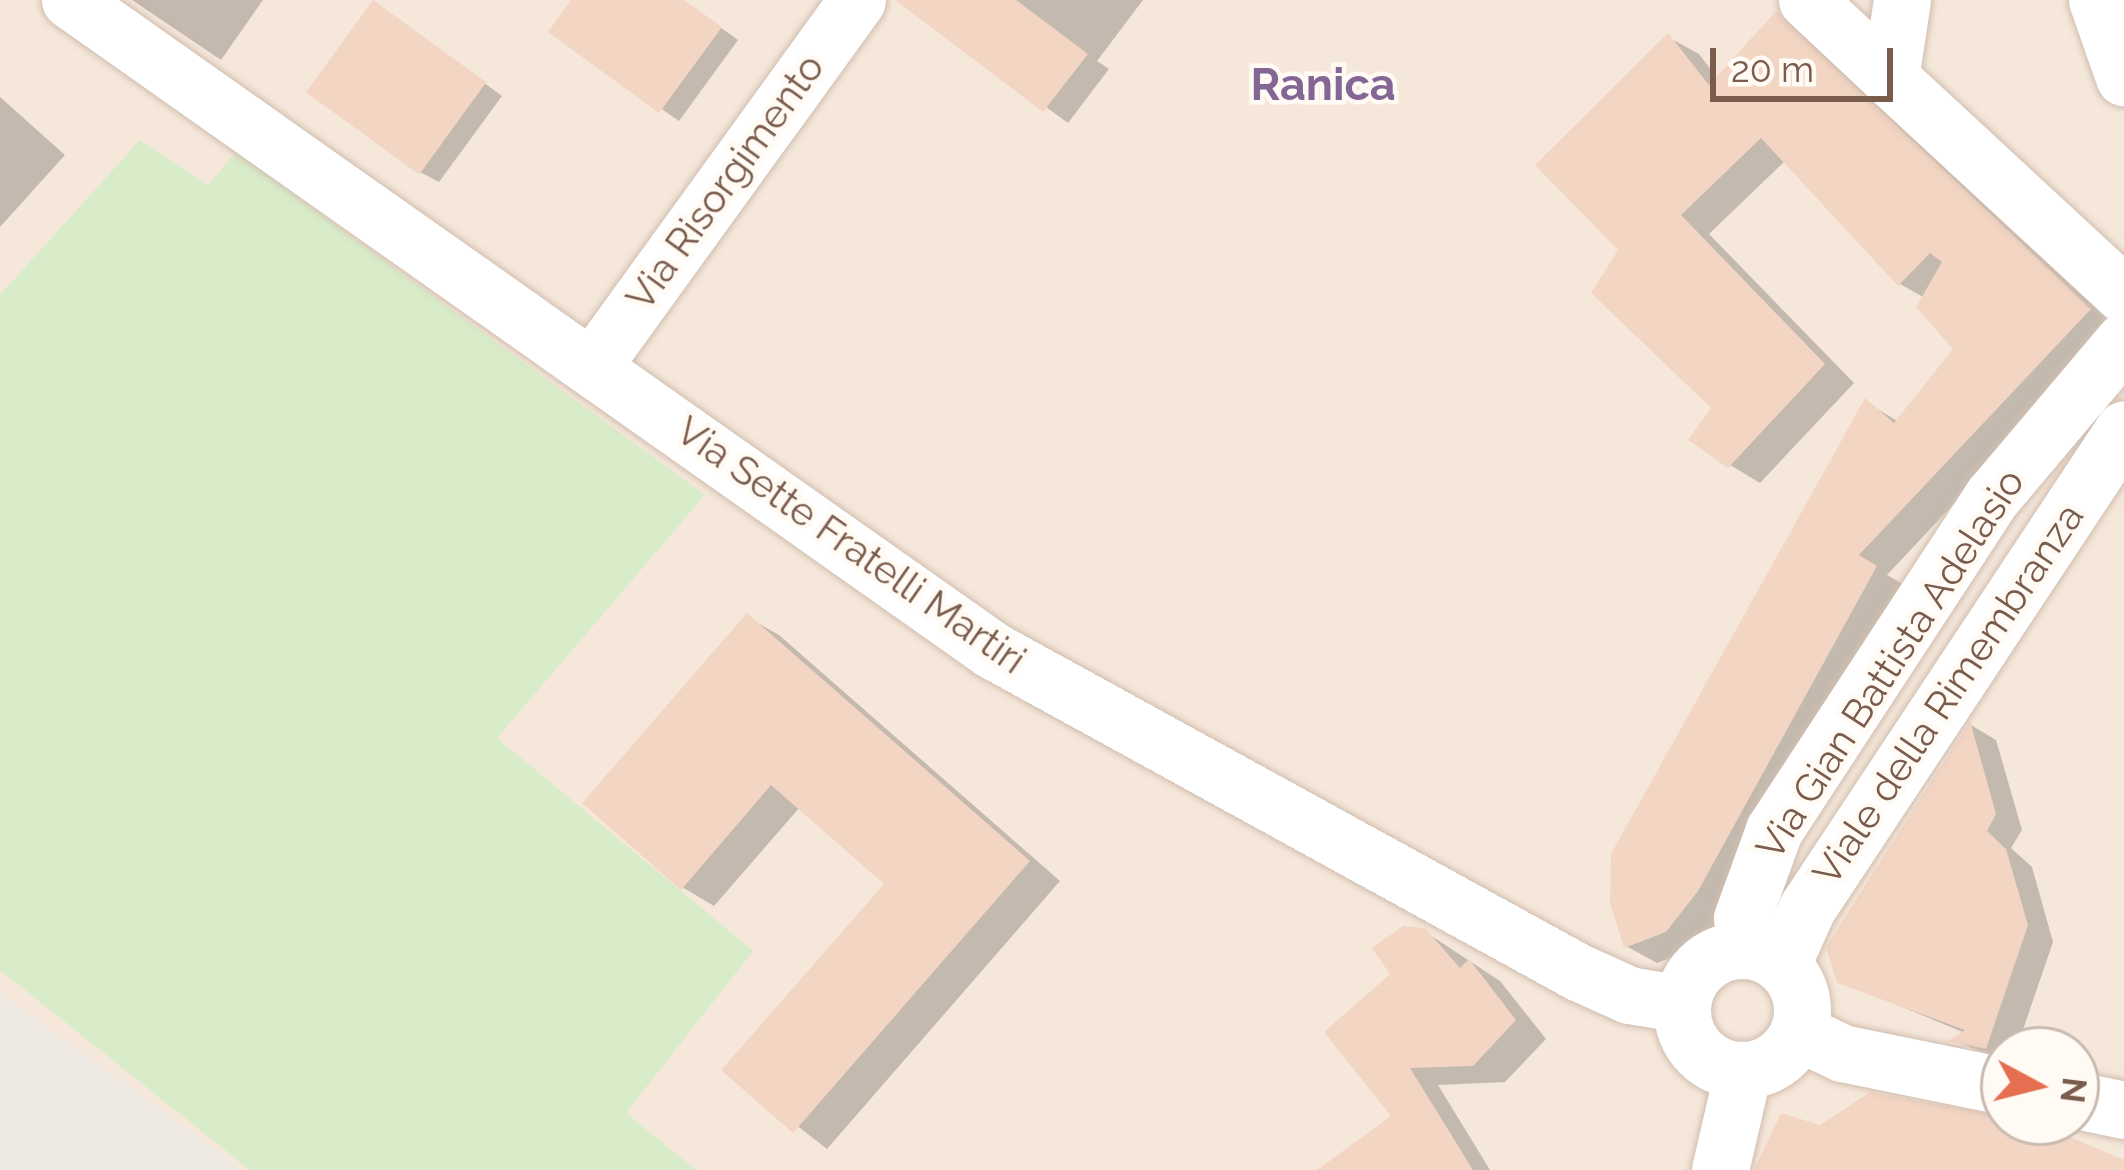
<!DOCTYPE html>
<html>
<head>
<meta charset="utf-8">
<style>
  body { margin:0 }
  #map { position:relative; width:2124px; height:1170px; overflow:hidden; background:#fdf6ec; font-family:Raleway,sans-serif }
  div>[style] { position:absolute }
  .residential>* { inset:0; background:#f5e8da }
  .industrial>* { inset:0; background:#efe9e4 }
  .green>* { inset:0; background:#d8ecc9 }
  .shadow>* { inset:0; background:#0003 }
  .building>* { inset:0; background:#f3d5c3; transform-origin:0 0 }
  .roads { filter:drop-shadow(0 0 3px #d1beb0) drop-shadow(0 0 3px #d1beb0) }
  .street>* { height:57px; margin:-28.5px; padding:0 28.5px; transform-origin:28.5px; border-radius:28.5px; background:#fff }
  .street>.ring { margin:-28.5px; padding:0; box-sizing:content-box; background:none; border:57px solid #fff; border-radius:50% }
  span { translate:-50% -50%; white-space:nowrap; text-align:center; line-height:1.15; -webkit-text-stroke:9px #fffaf3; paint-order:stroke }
  .street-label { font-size:39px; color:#7a5c4d }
  .quarter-label { font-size:45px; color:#846695; font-weight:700 }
  .north { position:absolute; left:1980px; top:1026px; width:120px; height:120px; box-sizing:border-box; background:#fffaf3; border:3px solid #cabbb1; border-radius:50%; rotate:97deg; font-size:33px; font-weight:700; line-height:48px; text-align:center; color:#7a5c4d }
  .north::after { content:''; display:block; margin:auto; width:42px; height:54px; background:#e76f51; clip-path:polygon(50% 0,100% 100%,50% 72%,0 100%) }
  .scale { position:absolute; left:1710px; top:48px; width:183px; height:54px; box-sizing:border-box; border:6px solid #7a5c4d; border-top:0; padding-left:15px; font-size:36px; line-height:42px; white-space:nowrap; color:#7a5c4d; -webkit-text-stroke:9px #fffaf3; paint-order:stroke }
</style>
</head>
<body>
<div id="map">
  <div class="residential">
    <i style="clip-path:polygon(evenodd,0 0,2124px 0,2124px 1170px,244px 1170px,0 993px,0 0,2004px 1050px,2076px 1050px,2076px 1122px,2004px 1122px,2004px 1050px)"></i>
  </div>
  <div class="industrial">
    <i style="clip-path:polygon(0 993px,244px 1170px,0 1170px)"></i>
  </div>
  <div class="green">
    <i style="clip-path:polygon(140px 140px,208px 185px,236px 152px,705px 495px,497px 738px,753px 951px,626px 1113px,696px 1170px,250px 1170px,0 970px,0 295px)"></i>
  </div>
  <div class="shadow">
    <i style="clip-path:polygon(132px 0,263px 0,221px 60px)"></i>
    <i style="clip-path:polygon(575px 0,683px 0,738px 40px,679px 121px,552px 32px)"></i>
    <i style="clip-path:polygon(917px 0,1143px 0,1097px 61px,1109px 69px,1068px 123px,911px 8px)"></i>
    <i style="clip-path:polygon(392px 15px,502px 96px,439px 182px,420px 172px)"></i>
    <i style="clip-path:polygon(1777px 15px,1807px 32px,2119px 328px,1887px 575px,1906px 586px,1728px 908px,1697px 948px,1657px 963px,1626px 946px,1866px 402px,1899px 422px,1957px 349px,1925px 298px,1900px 284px,1786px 160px,1709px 234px,1854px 383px,1760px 483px,1730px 465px,1715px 408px,1621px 249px,1668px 37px,1699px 54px,1718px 79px)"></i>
    <i style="clip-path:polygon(0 97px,65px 155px,0 227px)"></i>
    <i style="clip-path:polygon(747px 617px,779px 635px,1060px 881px,827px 1149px,726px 1070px,888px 884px,800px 807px,714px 906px,682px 887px)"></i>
    <i style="clip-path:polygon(1971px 725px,1996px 740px,2022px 830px,2011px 848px,2032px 867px,2053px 942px,2016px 1050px,2004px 1050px,2004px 1060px,1954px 1041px,1965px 1033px,1840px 981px)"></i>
    <i style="clip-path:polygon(1424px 931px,1500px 981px,1546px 1039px,1505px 1082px,1438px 1085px,1490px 1170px,1323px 1170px,1395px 1117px,1394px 975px)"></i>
  </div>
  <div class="building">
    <i style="left:373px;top:0;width:140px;height:114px;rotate:36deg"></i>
    <i style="clip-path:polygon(571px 0,684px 0,722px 27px,659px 113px,548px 32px)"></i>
    <i style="clip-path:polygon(895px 0,1016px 0,1088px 54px,1043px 112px)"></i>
    <i style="clip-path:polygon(1776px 11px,2091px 309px,1859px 555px,1877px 566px,1698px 891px,1666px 932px,1624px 948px,1610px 903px,1611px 854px,1865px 398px,1894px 423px,1953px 349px,1916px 307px,1942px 262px,1930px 253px,1898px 286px,1761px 138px,1681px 215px,1825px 364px,1728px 468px,1688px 440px,1711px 408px,1591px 293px,1618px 250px,1535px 165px,1668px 33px,1709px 85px)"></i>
    <i style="clip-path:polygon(747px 613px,1030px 861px,793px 1133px,721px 1070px,884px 884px,771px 785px,681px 890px,582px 803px)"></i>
    <i style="clip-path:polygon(1970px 721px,1996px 814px,1987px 831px,2006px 849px,2028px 925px,1986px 1049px,1948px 1041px,1965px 1030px,1837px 983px,1826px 947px)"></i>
    <i style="clip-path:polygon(1403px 926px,1425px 928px,1460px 968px,1469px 959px,1516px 1020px,1473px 1066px,1410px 1068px,1473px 1170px,1317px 1170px,1391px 1116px,1324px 1032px,1390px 974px,1372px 948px)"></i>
    <i style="clip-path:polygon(1870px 1092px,2035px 1122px,2124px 1160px,2124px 1170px,1754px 1170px,1781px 1113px,1820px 1125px)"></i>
  </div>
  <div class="roads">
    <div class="street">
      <i style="left:70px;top:0;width:1128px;rotate:35.18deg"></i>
      <i style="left:992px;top:650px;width:669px;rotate:28.79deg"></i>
      <i style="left:1578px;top:972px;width:56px;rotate:24.3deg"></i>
      <i style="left:1629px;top:995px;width:54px;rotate:9.6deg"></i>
      <i style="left:1807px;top:0;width:114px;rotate:43.2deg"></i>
      <i style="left:1902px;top:0;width:79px;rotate:98.7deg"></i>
      <i style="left:1890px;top:78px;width:319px;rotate:42.8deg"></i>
      <i style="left:2097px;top:0;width:82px;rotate:70.7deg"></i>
      <i style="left:593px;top:365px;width:450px;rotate:-54.1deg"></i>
      <i style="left:1746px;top:949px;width:31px;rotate:-97deg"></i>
      <i style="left:1742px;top:918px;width:94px;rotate:-70deg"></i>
      <i style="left:1774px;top:830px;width:398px;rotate:-56.8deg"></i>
      <i style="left:1992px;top:497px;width:204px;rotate:-49.8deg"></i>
      <i class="ring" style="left:1682px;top:950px;width:63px;height:63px"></i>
      <i style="left:1782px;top:964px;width:61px;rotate:-65.9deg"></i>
      <i style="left:1807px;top:908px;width:574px;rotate:-56.5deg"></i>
      <i style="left:1798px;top:1032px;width:49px;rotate:25.5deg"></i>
      <i style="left:1842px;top:1053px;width:165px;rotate:11.5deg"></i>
      <i style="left:2076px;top:1100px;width:49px;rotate:11.8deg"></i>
      <i style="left:1720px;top:1170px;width:103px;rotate:-77deg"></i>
    </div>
  </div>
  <div class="street-label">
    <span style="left:725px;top:182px;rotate:-54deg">Via Risorgimento</span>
    <span style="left:851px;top:545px;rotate:35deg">Via Sette Fratelli Martiri</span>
    <span style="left:1890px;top:664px;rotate:-57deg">Via Gian Battista Adelasio</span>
    <span style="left:1948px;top:694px;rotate:-56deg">Viale della Rimembranza</span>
  </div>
  <div class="quarter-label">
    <span style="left:1323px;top:85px">Ranica</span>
  </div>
  <div class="north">N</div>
  <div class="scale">20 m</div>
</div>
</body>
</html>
